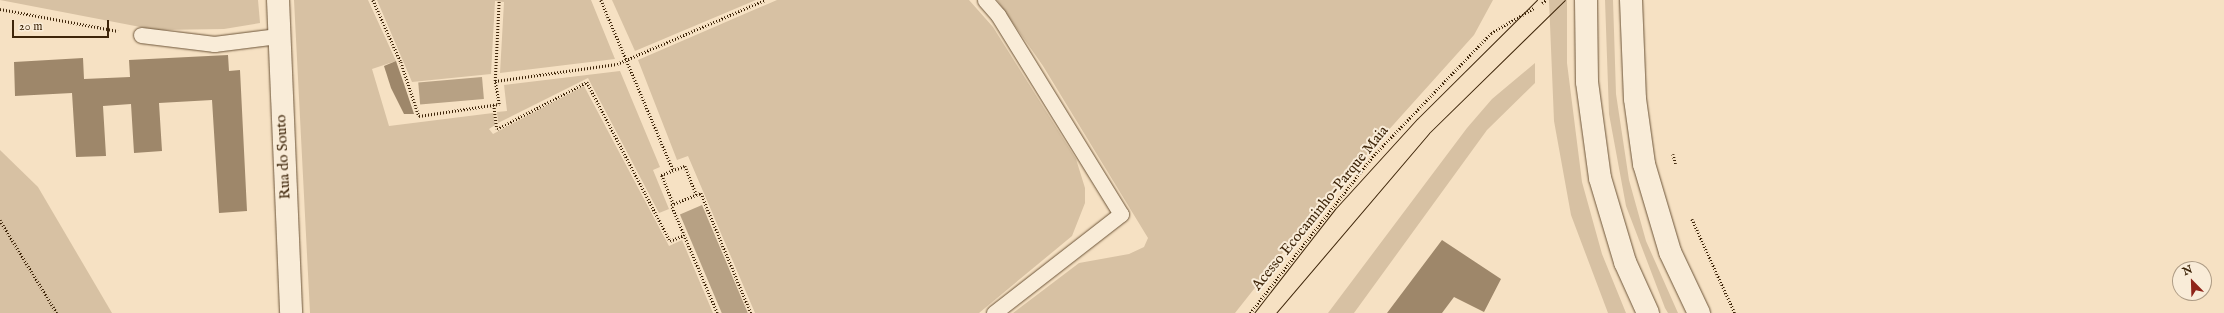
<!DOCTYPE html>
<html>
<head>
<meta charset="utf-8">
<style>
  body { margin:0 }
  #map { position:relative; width:2224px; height:313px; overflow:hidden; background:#f6e1c3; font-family:"IM FELL English",serif }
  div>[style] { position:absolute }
  .green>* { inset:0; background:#d7c1a3 }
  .water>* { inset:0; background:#b7a184; transform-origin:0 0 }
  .building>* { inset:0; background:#9e876a }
  .path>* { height:2.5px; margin-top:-1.25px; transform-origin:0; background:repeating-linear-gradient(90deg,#3e2509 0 1px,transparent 0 3px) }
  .roads { filter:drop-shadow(0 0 1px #6c5438) drop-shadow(0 0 1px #6c5438) }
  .lane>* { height:15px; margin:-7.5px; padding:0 7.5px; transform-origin:7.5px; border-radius:7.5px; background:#f9ecd8 }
  .secondary>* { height:22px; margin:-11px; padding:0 11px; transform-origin:11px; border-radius:11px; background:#f9ecd8 }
  .tram>* { height:1px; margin:-0.5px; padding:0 0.5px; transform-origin:0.5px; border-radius:0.5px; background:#3e2509 }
  span { translate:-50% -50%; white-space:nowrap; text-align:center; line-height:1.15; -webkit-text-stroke:4px #f9ecd8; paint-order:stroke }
  .street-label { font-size:15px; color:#3e2509 }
  .north { position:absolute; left:2172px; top:261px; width:40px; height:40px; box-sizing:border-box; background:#f9ecd8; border:1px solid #ae9c85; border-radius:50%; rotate:337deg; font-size:11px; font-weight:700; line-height:16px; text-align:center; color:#3e2509 }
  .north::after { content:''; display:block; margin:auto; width:14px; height:18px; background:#8f2418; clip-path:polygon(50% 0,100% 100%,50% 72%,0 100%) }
  .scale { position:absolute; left:12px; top:20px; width:97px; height:18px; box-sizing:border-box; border:2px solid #3e2509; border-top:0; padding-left:5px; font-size:12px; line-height:14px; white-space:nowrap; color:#3e2509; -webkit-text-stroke:3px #f9ecd8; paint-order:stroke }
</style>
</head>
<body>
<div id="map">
  <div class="green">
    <i style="clip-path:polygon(0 0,258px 0,260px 23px,224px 29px,156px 30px)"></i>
    <i style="clip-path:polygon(294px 0,368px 0,396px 61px,372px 69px,389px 126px,493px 113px,495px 125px,489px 129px,493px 134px,584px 86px,669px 246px,682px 240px,713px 313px,310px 313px)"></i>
    <i style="clip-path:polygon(377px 0,591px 0,615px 59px,500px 73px,504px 2px,495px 1px,491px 74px,412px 82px)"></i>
    <i style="clip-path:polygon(612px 0,756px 0,635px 51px)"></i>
    <i style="clip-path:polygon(777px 0,969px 0,993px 27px,1076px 159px,1085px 188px,1085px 203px,1072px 236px,979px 313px,755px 313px,688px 156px,677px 160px,638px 60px)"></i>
    <i style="clip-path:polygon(997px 0,1493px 0,1474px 35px,1314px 213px,1235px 313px,1013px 313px,1079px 263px,1129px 254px,1144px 247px,1148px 238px,1043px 66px)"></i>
    <i style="clip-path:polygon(1549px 0,1567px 0,1567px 63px,1582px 182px,1602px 254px,1626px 313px,1608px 313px,1571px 215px,1554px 121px)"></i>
    <i style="clip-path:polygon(1605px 0,1613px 0,1616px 94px,1629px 180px,1646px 241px,1678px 313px,1668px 313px,1665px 308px,1626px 206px,1609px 114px)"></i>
    <i style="clip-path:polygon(1535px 63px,1535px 83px,1487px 130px,1354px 313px,1328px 313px,1467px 128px,1492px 99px)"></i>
    <i style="clip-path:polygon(620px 71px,660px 167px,653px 170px,669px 209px,659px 213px,588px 78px,498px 123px,497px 112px,507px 111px,504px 85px)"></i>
    <i style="clip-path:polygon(0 150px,38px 187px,112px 313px,0 313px)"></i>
  </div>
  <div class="water">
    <i style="left:482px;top:77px;width:22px;height:64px;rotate:85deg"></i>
    <i style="left:702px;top:205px;width:117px;height:24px;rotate:67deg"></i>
  </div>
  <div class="building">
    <i style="clip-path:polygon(228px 55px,229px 71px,240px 70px,247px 211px,219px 213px,212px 100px,159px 103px,162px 151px,134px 153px,131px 104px,103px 106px,106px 156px,76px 157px,72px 93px,15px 96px,14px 62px,83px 58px,84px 79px,130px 77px,129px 60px)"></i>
    <i style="clip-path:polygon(396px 61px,404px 84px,414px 114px,404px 114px,391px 88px,384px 66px)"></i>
    <i style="clip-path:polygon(1442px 240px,1501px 279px,1484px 312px,1454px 297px,1442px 313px,1387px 313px)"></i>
  </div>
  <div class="path">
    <i style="left:373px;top:0;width:68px;rotate:65.7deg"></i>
    <i style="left:401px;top:62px;width:57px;rotate:71.6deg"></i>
    <i style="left:419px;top:116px;width:81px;rotate:-8.5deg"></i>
    <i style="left:499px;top:104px;width:23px;rotate:-100deg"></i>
    <i style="left:495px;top:81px;width:123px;rotate:-7.9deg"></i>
    <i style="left:617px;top:64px;width:161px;rotate:-23.4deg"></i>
    <i style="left:601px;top:0;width:185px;rotate:67deg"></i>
    <i style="left:1542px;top:3px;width:5px;rotate:-37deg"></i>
    <i style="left:0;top:9px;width:120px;rotate:10.6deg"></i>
    <i style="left:495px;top:81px;width:81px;rotate:-87.2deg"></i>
    <i style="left:494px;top:105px;width:24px;rotate:83deg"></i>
    <i style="left:497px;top:129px;width:102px;rotate:-27.6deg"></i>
    <i style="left:587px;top:82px;width:179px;rotate:62.4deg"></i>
    <i style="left:670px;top:241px;width:15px;rotate:-23deg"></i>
    <i style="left:1673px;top:154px;width:10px;rotate:73deg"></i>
    <i style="left:673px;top:204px;width:31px;rotate:-112deg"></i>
    <i style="left:661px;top:175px;width:26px;rotate:-21deg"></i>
    <i style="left:685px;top:166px;width:31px;rotate:68deg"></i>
    <i style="left:1692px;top:219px;width:103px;rotate:65.4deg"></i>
    <i style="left:0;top:220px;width:109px;rotate:58.5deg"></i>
    <i style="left:717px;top:313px;width:117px;rotate:-113.1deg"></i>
    <i style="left:671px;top:205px;width:32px;rotate:-22deg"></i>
    <i style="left:701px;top:193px;width:130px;rotate:67.4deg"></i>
    <i style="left:1250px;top:313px;width:201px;rotate:-51.9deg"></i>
    <i style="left:1374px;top:155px;width:169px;rotate:-46.2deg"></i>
    <i style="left:1491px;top:33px;width:50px;rotate:-30.2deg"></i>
  </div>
  <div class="roads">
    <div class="lane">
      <i style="left:985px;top:0;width:20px;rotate:49deg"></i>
      <i style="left:998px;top:15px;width:234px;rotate:58.3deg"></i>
      <i style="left:1121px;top:214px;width:161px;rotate:142.1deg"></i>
      <i style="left:141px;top:35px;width:74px;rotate:7deg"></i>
      <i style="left:214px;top:44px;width:64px;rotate:-7.2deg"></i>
    </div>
    <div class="secondary">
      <i style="left:278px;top:0;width:313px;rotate:87.6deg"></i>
      <i style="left:1586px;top:0;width:82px;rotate:89.3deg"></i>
      <i style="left:1587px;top:82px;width:97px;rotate:82.3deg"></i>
      <i style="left:1600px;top:178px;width:88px;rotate:73.4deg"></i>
      <i style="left:1625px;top:262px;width:56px;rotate:65.7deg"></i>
      <i style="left:1631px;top:0;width:99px;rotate:87.7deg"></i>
      <i style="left:1635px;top:99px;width:66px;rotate:82.1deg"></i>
      <i style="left:1644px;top:164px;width:92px;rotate:73.5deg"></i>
      <i style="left:1670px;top:252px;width:68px;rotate:64.6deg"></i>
    </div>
  </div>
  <div class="tram">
    <i style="left:1254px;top:313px;width:132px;rotate:-52.1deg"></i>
    <i style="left:1335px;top:209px;width:122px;rotate:-47.7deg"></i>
    <i style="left:1417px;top:119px;width:169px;rotate:-44.8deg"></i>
    <i style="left:1276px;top:313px;width:236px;rotate:-49.6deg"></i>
    <i style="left:1429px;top:133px;width:190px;rotate:-44.4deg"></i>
  </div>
  <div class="street-label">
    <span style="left:283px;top:157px;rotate:-93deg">Rua do Souto</span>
    <span style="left:1320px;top:208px;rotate:-51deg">Acesso Ecocaminho-Parque Maia</span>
  </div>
  <div class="north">N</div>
  <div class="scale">20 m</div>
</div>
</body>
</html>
